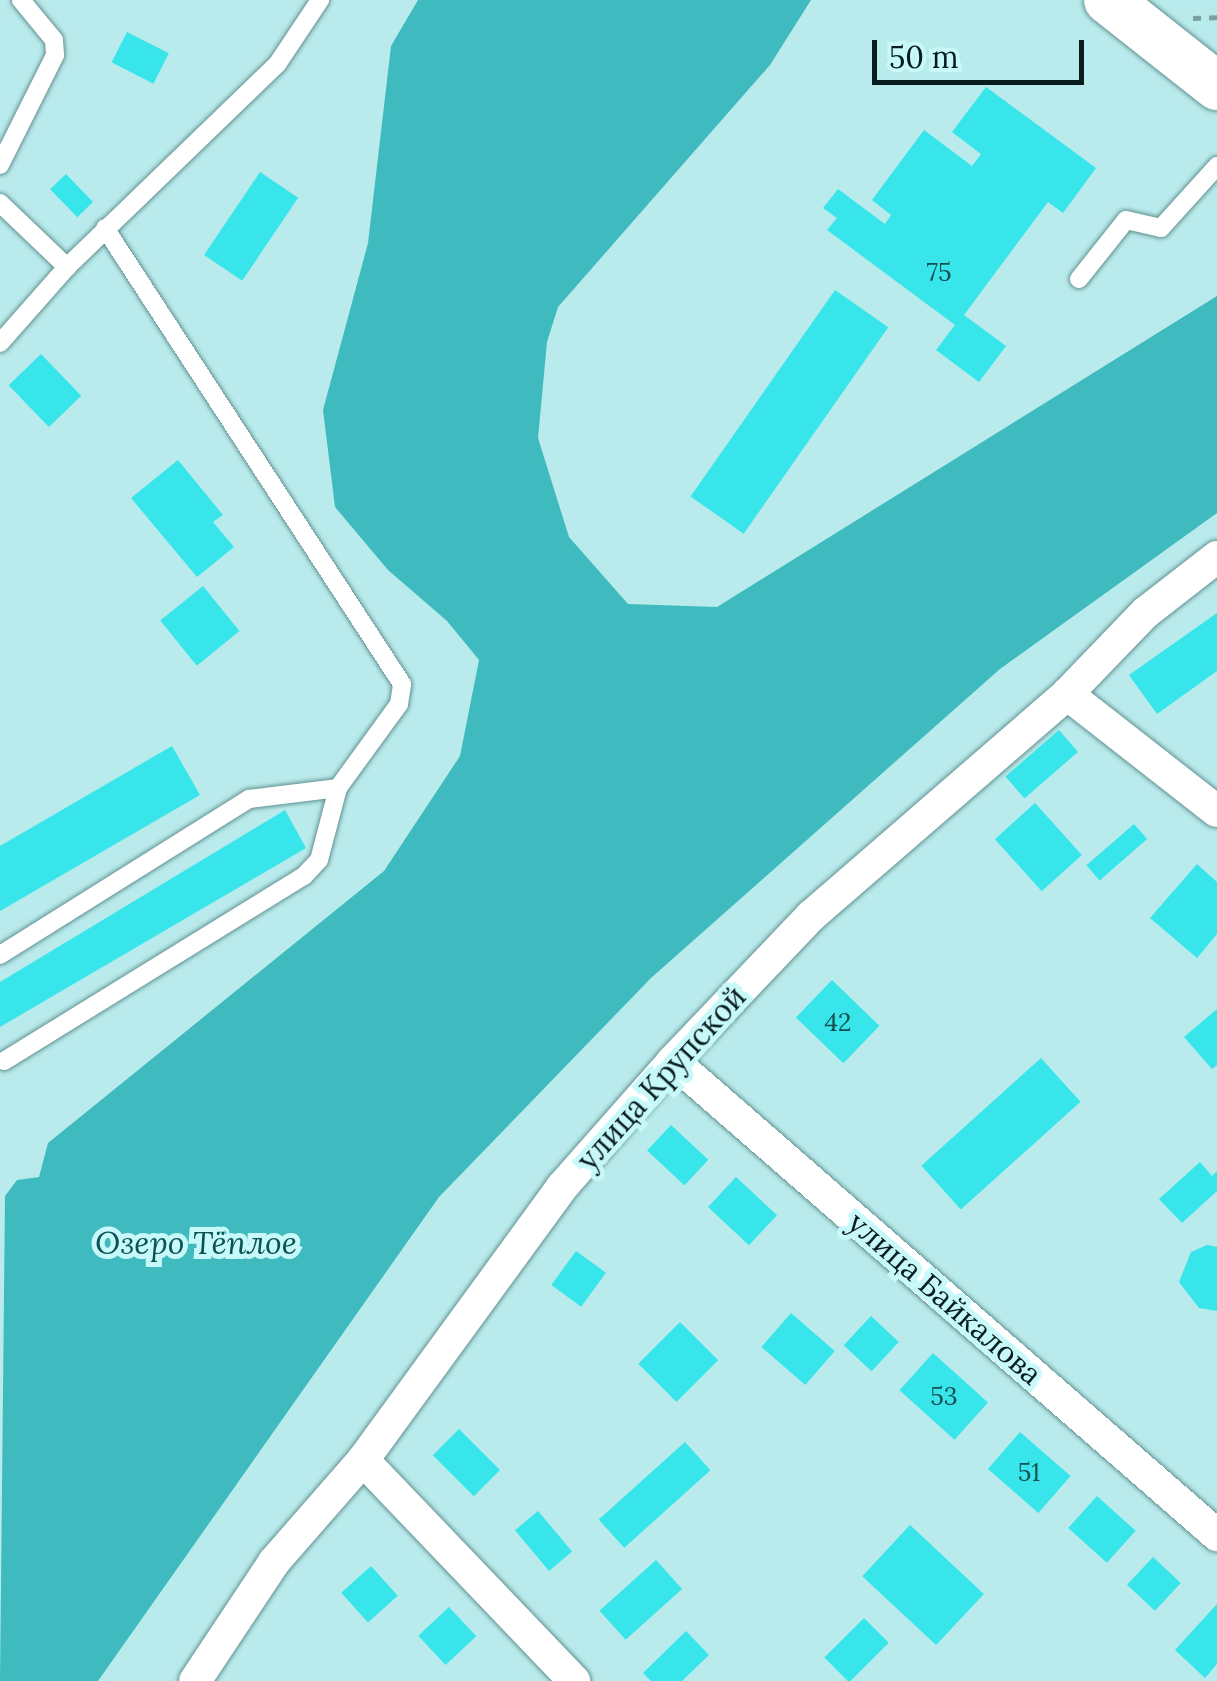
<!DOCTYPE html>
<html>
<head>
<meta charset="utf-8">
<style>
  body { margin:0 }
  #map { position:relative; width:1217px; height:1681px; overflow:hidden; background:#baebec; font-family:Lora,serif }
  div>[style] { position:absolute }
  .water>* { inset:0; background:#3fbbbf }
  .building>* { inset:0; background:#37e5ea; transform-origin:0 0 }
  .path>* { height:5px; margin-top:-2.5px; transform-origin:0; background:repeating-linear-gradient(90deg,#799fa0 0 8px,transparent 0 16px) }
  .roads { filter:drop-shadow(0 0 2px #629192) drop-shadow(0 0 2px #629192) }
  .lane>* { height:18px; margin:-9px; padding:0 9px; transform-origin:9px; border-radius:9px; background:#fff }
  .street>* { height:32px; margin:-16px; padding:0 16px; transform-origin:16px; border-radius:16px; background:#fff }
  .secondary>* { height:48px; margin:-24px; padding:0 24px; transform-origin:24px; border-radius:24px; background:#fff }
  span { translate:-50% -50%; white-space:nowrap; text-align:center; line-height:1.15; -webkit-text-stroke:10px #c7f9fa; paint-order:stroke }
  .number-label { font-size:25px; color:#154f51 }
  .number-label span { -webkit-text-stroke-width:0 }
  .street-label { font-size:30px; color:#0a1d1e }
  .water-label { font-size:32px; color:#0a5355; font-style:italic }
  .scale { position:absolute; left:872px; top:40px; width:212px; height:45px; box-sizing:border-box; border:5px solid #0a1d1e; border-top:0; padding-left:12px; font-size:30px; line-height:35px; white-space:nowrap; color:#0a1d1e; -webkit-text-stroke:8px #c7f9fa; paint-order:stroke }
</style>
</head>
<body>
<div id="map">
  <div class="water">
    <i style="clip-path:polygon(418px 0,811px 0,770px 65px,558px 307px,547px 342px,538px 438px,569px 537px,628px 604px,717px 607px,1217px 296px,1217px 513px,1000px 669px,651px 978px,439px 1197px,98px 1681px,0 1681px,5px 1196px,17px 1180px,39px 1177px,48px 1143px,384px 871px,460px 756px,479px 660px,447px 621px,388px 570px,335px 507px,323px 410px,368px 243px,391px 46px)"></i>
  </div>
  <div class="building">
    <i style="left:127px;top:32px;width:47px;height:34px;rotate:27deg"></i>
    <i style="clip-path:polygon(986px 87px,1096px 168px,1063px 213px,1048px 202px,964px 315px,1006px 346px,979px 382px,936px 350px,955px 325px,827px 230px,837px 218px,823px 208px,838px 189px,885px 224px,891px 215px,872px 200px,924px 130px,972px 166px,981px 154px,952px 132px)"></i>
    <i style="left:260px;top:172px;width:46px;height:100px;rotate:34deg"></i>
    <i style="left:66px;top:174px;width:39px;height:22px;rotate:46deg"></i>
    <i style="left:835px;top:290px;width:65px;height:252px;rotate:35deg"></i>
    <i style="left:41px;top:354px;width:58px;height:45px;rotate:46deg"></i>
    <i style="clip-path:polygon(178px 460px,223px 515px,213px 522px,234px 547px,197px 577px,131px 498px)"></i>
    <i style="left:203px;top:586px;width:58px;height:55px;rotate:51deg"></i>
    <i style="clip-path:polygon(1217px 613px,1217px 671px,1157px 714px,1129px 675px)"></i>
    <i style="left:1059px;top:730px;width:29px;height:71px;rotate:49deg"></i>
    <i style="clip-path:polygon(172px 746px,200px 795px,0 911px,0 846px)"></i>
    <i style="left:1035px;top:803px;width:70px;height:54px;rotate:48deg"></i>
    <i style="clip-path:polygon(285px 810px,306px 848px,0 1027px,0 982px)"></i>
    <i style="left:1134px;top:824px;width:20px;height:63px;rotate:49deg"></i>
    <i style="clip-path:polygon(1197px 864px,1217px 882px,1217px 934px,1197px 958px,1150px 918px)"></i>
    <i style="left:832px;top:980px;width:66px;height:52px;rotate:44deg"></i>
    <i style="clip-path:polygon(1217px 1009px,1217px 1065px,1212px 1069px,1184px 1037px)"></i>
    <i style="left:1041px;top:1058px;width:59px;height:161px;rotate:48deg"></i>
    <i style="left:671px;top:1125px;width:51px;height:35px;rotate:43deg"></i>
    <i style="clip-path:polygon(1200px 1162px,1212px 1176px,1217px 1171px,1217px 1191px,1182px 1223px,1159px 1199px)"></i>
    <i style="left:736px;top:1177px;width:56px;height:41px;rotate:43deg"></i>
    <i style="clip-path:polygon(1207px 1245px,1217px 1247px,1217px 1311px,1199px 1308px,1179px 1282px,1191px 1252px)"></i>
    <i style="left:576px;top:1251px;width:37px;height:42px;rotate:36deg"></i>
    <i style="left:791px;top:1313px;width:58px;height:45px;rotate:41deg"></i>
    <i style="left:871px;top:1316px;width:38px;height:40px;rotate:43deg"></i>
    <i style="left:680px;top:1322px;width:54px;height:59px;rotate:45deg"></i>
    <i style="left:933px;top:1353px;width:74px;height:50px;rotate:42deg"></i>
    <i style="left:459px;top:1429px;width:58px;height:37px;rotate:45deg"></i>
    <i style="left:1020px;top:1432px;width:67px;height:49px;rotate:41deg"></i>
    <i style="left:685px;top:1442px;width:38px;height:116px;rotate:48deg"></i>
    <i style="left:1097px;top:1496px;width:52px;height:43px;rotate:42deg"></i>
    <i style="left:538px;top:1511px;width:53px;height:30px;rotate:50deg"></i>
    <i style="left:910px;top:1525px;width:101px;height:70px;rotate:43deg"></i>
    <i style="left:1153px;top:1557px;width:38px;height:38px;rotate:43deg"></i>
    <i style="left:656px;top:1560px;width:39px;height:76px;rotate:48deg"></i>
    <i style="left:371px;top:1566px;width:40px;height:40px;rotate:48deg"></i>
    <i style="clip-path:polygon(1217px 1604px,1217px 1664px,1205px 1678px,1175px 1650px)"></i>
    <i style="left:449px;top:1607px;width:40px;height:42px;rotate:47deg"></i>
    <i style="left:864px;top:1618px;width:35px;height:56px;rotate:45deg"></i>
    <i style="clip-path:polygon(686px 1631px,709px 1655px,682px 1681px,651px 1681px,643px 1673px)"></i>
  </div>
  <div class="path">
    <i style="left:1193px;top:18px;width:24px;rotate:-2deg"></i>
  </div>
  <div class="roads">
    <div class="lane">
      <i style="left:0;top:165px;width:123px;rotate:-63.4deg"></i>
      <i style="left:55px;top:55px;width:15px;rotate:-94deg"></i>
      <i style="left:54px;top:40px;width:52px;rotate:-129.5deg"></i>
      <i style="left:0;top:203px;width:93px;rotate:43.7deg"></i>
      <i style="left:67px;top:267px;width:293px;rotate:-44deg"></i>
      <i style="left:278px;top:63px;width:76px;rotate:-56.3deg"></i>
      <i style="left:1079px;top:279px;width:75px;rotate:-51.5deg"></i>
      <i style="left:1126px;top:220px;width:36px;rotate:13deg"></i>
      <i style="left:1161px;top:228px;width:84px;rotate:-47.9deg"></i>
      <i style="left:0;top:343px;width:101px;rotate:-48.6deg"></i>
      <i style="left:0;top:955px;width:294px;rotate:-32.1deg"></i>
      <i style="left:249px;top:799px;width:90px;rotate:-7deg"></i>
      <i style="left:4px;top:1061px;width:352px;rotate:-31.7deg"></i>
      <i style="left:304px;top:876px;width:22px;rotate:-47deg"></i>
      <i style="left:319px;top:860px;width:74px;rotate:-75.2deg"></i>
      <i style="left:338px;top:788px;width:104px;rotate:-54deg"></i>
      <i style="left:399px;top:704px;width:20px;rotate:-81deg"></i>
      <i style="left:402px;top:684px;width:544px;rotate:-123.08deg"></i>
    </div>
    <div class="street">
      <i style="left:1067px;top:694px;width:190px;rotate:38deg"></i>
      <i style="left:673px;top:1061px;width:722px;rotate:41.07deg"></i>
      <i style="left:363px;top:1460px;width:306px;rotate:46.3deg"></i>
      <i style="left:195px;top:1681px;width:143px;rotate:-56.4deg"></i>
      <i style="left:274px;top:1562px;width:135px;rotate:-48.9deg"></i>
      <i style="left:363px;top:1460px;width:338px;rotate:-53.9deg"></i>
      <i style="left:562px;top:1187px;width:168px;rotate:-48.6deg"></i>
      <i style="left:673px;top:1061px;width:200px;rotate:-46.4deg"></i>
      <i style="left:811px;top:916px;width:339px;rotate:-40.9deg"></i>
      <i style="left:1067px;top:694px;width:112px;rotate:-46.1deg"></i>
      <i style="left:1145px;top:613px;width:91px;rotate:-37.9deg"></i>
    </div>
    <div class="secondary">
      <i style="left:1108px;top:0;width:139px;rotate:38.3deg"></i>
    </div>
  </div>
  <div class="number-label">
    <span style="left:939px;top:272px">75</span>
    <span style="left:838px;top:1022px">42</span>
    <span style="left:944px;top:1396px">53</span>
    <span style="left:1029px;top:1472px">51</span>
  </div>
  <div class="street-label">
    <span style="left:661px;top:1078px;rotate:-48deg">улица Крупской</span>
    <span style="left:945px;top:1298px;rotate:41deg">улица Байкалова</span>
  </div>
  <div class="water-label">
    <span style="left:196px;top:1243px">Озеро Тёплое</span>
  </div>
  <div class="scale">50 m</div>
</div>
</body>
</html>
